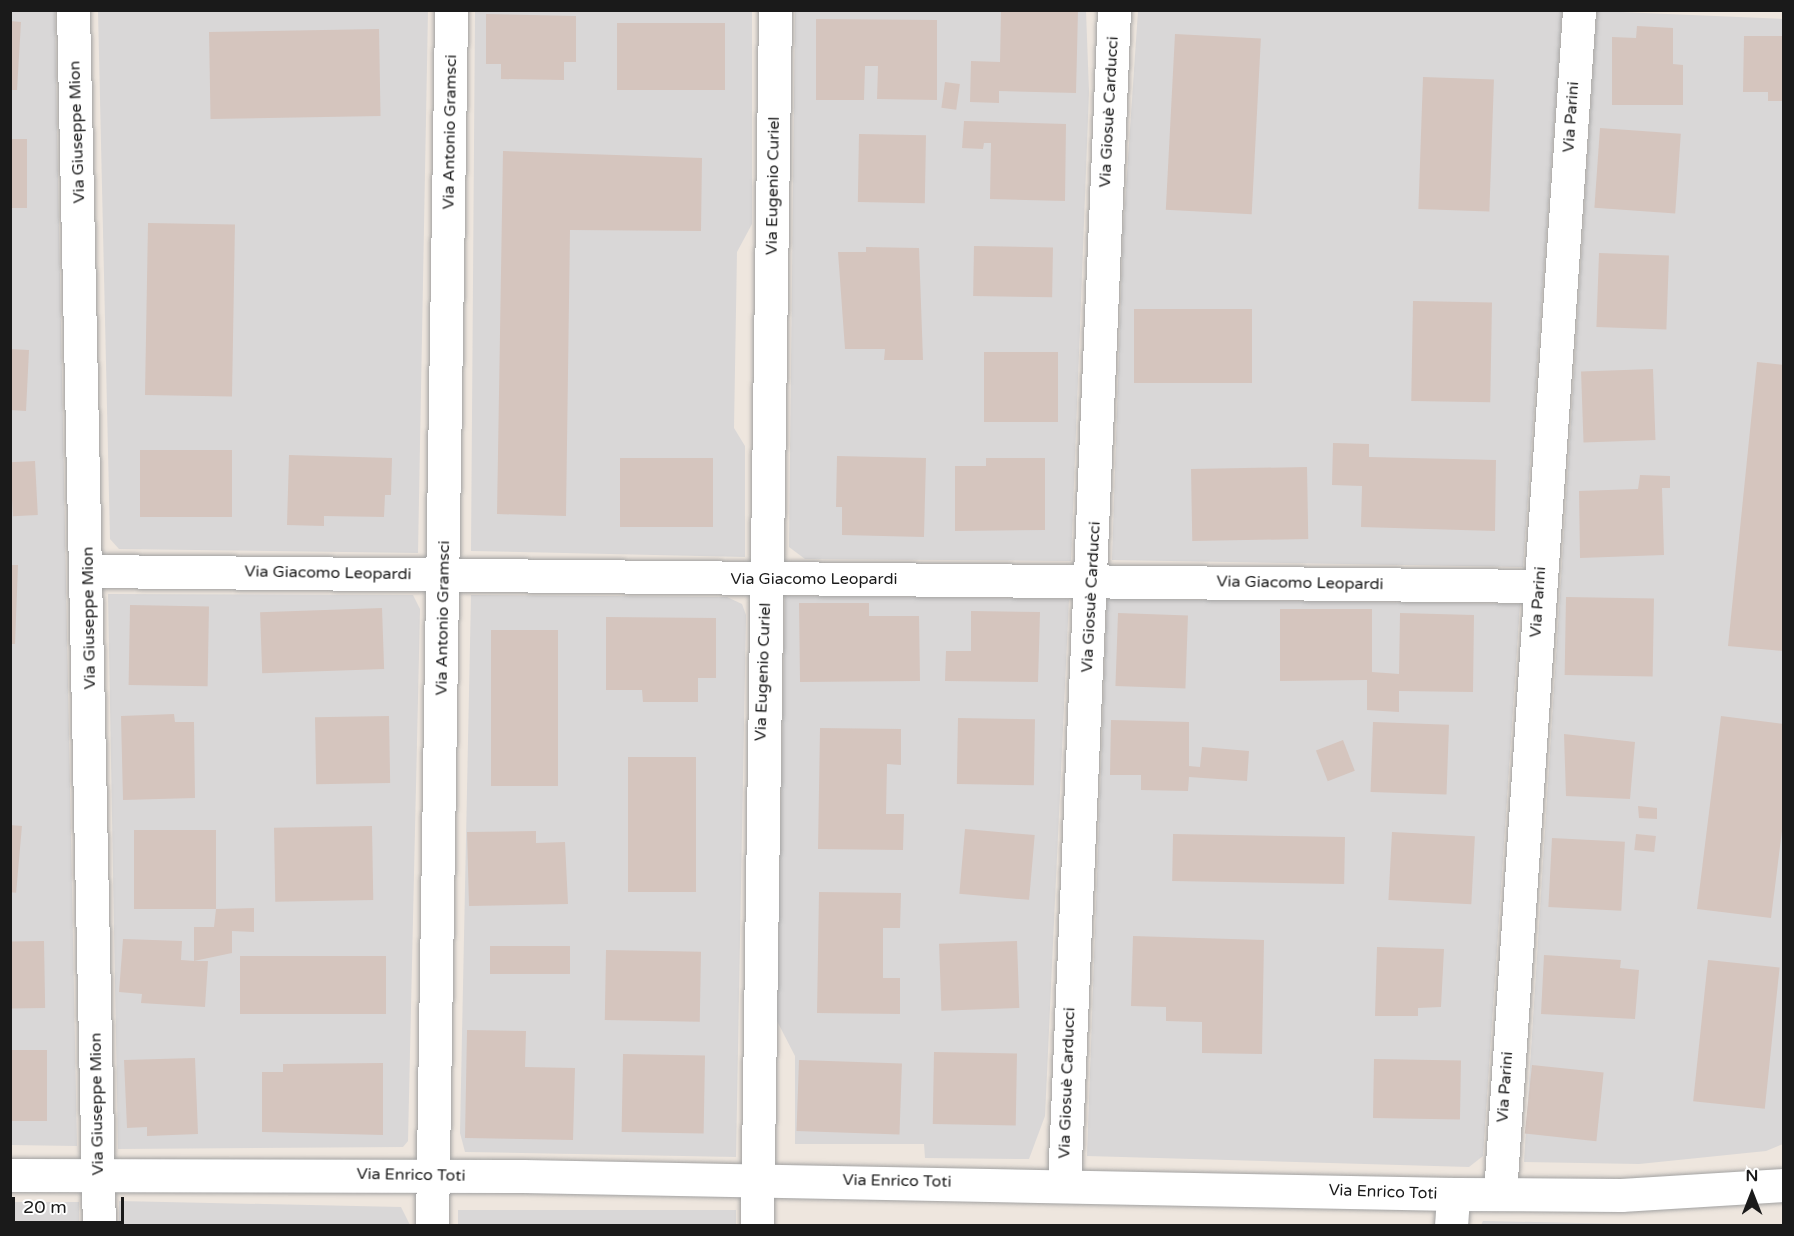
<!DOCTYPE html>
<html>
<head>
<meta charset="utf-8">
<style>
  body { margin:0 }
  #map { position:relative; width:1794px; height:1236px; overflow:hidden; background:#eee6de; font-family:"Varela Round",sans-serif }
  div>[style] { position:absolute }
  .residential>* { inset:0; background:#d9d7d7; transform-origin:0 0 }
  .building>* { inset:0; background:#d5c5be; transform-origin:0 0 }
  .roads { filter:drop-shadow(0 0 2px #a1a1a1) drop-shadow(0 0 2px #a1a1a1) }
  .minor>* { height:33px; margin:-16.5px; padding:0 16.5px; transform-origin:16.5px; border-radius:16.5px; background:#fff }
  .tertiary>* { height:33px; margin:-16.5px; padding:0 16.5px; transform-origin:16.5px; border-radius:16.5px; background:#fff }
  span { translate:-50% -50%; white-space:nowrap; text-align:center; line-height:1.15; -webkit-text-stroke:4.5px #fff; paint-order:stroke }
  .street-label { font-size:16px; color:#1a1a1a }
  .frame { position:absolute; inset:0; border:12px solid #1a1a1a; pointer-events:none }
  .north { position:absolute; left:1722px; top:1164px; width:60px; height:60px; -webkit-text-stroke:4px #fff; paint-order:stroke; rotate:0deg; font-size:16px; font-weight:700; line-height:24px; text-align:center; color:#1a1a1a }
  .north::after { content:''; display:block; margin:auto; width:21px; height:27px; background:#1a1a1a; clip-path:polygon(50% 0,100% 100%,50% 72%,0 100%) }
  .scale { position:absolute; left:12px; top:1197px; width:112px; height:27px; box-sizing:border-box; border:3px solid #1a1a1a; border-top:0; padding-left:8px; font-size:18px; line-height:21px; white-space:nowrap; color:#1a1a1a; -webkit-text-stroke:4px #fff; paint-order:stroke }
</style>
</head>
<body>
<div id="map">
  <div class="residential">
    <i style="clip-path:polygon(55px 10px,57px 121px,77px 1146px,11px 1145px,10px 11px)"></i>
    <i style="clip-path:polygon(98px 11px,428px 11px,418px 553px,119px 549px,110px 539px)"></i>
    <i style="clip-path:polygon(475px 11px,752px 11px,752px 224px,737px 252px,734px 428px,745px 446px,745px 557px,471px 551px)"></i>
    <i style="clip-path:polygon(795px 11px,1086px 11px,1089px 92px,1071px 561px,805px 559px,789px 547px)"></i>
    <i style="clip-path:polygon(1138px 11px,1562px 11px,1523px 567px,1112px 560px,1123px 233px)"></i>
    <i style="clip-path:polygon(1597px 11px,1783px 19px,1783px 1144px,1766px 1151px,1639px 1164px,1524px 1162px)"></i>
    <i style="clip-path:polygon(108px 594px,413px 595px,420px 609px,408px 1141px,403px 1147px,118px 1149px)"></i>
    <i style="clip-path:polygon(471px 595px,727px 597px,742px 604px,746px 615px,736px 1157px,465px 1152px,460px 1133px)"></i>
    <i style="clip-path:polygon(785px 596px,1069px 599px,1045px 1116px,1029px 1159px,925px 1158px,924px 1144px,795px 1144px,795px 1056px,777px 1021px)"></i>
    <i style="clip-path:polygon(1107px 599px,1520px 604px,1483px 1156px,1469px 1167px,1087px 1156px)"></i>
    <i style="clip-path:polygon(119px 1201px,401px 1207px,410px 1225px,119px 1225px)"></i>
    <i style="left:79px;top:1202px;width:23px;height:68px;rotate:90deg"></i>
    <i style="left:458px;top:1210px;width:278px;height:15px"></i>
    <i style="clip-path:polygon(1483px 1221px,1624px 1224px,1481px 1225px)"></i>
  </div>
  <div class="building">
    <i style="clip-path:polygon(1001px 10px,1078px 10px,1076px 93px,999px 91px,999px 103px,970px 102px,971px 61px,1000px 62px)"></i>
    <i style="clip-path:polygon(486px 14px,576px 16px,576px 62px,564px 62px,564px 80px,501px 79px,501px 64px,486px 64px)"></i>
    <i style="clip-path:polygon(816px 19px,937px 20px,937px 100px,877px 99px,878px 66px,865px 66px,864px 100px,816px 100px)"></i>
    <i style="clip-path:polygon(10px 21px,21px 22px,17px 90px,10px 90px)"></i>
    <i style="left:617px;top:23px;width:108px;height:67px"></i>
    <i style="clip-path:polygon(1637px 26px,1673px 28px,1673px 64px,1683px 65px,1683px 105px,1612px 105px,1612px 37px,1636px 38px)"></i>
    <i style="left:379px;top:29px;width:87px;height:170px;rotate:89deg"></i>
    <i style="left:1175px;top:34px;width:86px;height:176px;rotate:3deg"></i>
    <i style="clip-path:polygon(1744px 36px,1784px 36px,1784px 101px,1768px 101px,1768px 92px,1743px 92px)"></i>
    <i style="left:1423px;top:77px;width:71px;height:132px;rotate:2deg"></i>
    <i style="left:945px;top:82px;width:15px;height:26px;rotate:8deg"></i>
    <i style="clip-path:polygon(964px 121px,1066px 124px,1065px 201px,990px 199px,991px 143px,984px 143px,983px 149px,962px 148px)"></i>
    <i style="left:1600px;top:128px;width:81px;height:80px;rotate:4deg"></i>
    <i style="left:859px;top:134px;width:67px;height:68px;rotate:1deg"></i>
    <i style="left:10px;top:139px;width:17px;height:69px"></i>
    <i style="clip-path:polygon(503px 151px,702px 158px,701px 231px,570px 230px,566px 516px,497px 514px)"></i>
    <i style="left:148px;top:223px;width:87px;height:172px;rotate:1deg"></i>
    <i style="left:974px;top:246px;width:79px;height:50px;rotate:1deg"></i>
    <i style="clip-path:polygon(866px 247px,919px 248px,923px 360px,884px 360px,885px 349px,845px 349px,838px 252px,866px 252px)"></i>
    <i style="left:1599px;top:253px;width:70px;height:74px;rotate:2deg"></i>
    <i style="left:1413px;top:301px;width:79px;height:100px;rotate:1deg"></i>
    <i style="left:1252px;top:309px;width:74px;height:118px;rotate:90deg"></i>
    <i style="clip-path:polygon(10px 349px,29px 350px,26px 411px,10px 410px)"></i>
    <i style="left:984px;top:352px;width:74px;height:70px"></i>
    <i style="clip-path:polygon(1757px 362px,1784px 365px,1784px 651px,1728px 646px)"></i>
    <i style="left:1653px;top:369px;width:71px;height:72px;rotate:88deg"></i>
    <i style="clip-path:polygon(1333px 443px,1369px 444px,1369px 457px,1496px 460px,1495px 531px,1361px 527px,1362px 486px,1332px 485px)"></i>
    <i style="left:140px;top:450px;width:92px;height:67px"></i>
    <i style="clip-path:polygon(289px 455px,392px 458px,391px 495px,385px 495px,384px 517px,324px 516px,324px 526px,287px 525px)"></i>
    <i style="clip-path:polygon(837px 456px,926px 458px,924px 537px,842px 535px,842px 507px,836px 507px)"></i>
    <i style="left:713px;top:458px;width:69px;height:93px;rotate:90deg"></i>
    <i style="clip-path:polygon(986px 458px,1045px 458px,1045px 530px,955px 531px,955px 466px,986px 466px)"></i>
    <i style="left:35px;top:461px;width:54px;height:25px;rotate:87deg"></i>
    <i style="left:1307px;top:467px;width:72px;height:116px;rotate:89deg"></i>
    <i style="clip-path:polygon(1640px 475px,1670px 476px,1670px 488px,1662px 488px,1664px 555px,1580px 558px,1579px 491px,1638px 489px)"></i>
    <i style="clip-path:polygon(10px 565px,18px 565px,15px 644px,10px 644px)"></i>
    <i style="left:1566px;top:597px;width:88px;height:78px;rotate:1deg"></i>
    <i style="clip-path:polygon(799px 603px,869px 603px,869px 616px,919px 616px,920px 681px,800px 682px)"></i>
    <i style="left:130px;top:605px;width:79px;height:80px;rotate:1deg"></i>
    <i style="left:382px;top:608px;width:61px;height:122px;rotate:88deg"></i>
    <i style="clip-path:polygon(1280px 609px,1372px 609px,1372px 672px,1399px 674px,1400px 613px,1474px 615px,1473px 692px,1399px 691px,1399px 712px,1367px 710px,1367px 680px,1280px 681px)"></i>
    <i style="clip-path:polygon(971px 611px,1040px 612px,1038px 682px,945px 681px,946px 651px,971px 651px)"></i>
    <i style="left:1118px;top:613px;width:70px;height:73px;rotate:2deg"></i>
    <i style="clip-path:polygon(606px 617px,716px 618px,716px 678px,698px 678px,698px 702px,643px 702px,642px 690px,606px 690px)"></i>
    <i style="left:558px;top:630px;width:156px;height:67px;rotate:90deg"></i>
    <i style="clip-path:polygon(174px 714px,175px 722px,194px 722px,195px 798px,123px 800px,121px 716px)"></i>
    <i style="left:389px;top:716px;width:67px;height:74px;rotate:89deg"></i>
    <i style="clip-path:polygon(1721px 716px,1784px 724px,1784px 815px,1771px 918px,1697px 909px)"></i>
    <i style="left:958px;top:718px;width:77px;height:66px;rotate:1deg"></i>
    <i style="clip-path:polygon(1111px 720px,1189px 722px,1189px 766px,1200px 767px,1202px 747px,1249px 751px,1247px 781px,1189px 777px,1188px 791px,1141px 790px,1141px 775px,1110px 775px)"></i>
    <i style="left:1373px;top:722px;width:76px;height:70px;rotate:2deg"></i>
    <i style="clip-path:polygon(820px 728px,901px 729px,901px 765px,887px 764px,886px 814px,904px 814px,903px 850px,818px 849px)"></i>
    <i style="clip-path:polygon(1564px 734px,1635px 742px,1630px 799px,1566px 796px)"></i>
    <i style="left:1343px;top:740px;width:33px;height:29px;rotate:69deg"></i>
    <i style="left:628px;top:757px;width:68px;height:135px"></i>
    <i style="clip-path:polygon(1638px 806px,1657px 808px,1657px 819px,1639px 818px)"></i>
    <i style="left:10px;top:825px;width:12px;height:67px;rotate:5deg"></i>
    <i style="left:372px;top:826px;width:74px;height:98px;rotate:89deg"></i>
    <i style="left:965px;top:829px;width:70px;height:65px;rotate:5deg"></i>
    <i style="left:134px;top:830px;width:82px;height:79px"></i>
    <i style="clip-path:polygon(536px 831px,536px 843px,565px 842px,568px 904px,469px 906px,467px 832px)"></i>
    <i style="left:1392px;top:832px;width:83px;height:68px;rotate:3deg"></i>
    <i style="left:1173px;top:834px;width:172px;height:47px;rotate:1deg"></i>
    <i style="left:1636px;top:834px;width:20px;height:16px;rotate:6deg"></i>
    <i style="left:1552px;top:838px;width:73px;height:69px;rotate:3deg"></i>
    <i style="clip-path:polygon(819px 892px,901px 893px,900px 928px,883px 928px,883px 978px,900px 978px,900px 1014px,817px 1013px)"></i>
    <i style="clip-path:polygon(254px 908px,254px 932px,232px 931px,232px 953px,194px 961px,208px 961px,205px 1007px,141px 1003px,142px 994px,119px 992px,123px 939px,182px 941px,181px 960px,194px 961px,194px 927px,214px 927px,216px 909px)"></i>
    <i style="clip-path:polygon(1133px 936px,1264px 940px,1262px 1054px,1202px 1053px,1202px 1022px,1166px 1021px,1166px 1007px,1131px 1006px)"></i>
    <i style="left:44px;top:941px;width:67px;height:34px;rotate:89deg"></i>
    <i style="left:1017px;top:941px;width:67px;height:78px;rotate:88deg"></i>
    <i style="left:490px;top:946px;width:80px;height:28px"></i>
    <i style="clip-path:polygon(1377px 947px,1444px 949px,1441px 1007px,1418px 1008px,1418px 1016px,1375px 1016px)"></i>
    <i style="left:606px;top:950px;width:95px;height:70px;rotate:1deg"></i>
    <i style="clip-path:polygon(1544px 955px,1621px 960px,1620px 968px,1639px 970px,1635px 1019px,1541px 1014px)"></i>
    <i style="left:386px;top:956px;width:58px;height:146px;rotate:90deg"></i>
    <i style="left:1708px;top:960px;width:72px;height:142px;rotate:6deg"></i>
    <i style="clip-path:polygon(467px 1030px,526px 1031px,525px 1067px,575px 1068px,573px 1140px,465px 1138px)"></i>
    <i style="left:10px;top:1050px;width:37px;height:71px"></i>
    <i style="left:934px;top:1052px;width:83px;height:72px;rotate:1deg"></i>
    <i style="left:623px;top:1054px;width:82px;height:78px;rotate:1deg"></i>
    <i style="clip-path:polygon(195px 1058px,198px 1134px,147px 1136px,147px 1127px,127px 1128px,124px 1060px)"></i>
    <i style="left:1374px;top:1059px;width:87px;height:59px;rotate:1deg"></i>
    <i style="left:799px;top:1060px;width:103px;height:71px;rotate:2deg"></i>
    <i style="clip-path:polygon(383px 1063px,383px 1135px,262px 1132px,262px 1072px,283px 1072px,283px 1064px)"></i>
    <i style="left:1532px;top:1065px;width:72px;height:69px;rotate:6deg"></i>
  </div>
  <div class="roads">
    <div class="minor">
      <i style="left:73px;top:10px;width:1216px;rotate:88.78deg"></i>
      <i style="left:89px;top:571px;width:1450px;rotate:0.59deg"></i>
      <i style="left:1064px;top:1184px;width:1175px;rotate:-87.56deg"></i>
      <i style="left:1500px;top:1194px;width:1187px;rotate:-86.18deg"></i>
      <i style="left:432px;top:1226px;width:1216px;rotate:-89.1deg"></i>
      <i style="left:757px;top:1226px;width:1216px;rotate:-89.15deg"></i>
      <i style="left:1451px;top:1226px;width:32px;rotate:-86deg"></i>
    </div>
    <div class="tertiary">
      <i style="left:10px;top:1175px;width:513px;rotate:0.11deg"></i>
      <i style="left:523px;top:1176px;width:930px;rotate:1.11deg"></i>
      <i style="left:1453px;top:1194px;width:168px;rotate:0.3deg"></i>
      <i style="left:1621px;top:1195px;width:163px;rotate:-3.5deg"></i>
    </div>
  </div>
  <div class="street-label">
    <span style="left:1109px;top:112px;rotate:-87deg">Via Giosuè Carducci</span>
    <span style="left:1571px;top:117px;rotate:-86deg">Via Parini</span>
    <span style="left:77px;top:132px;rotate:-92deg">Via Giuseppe Mion</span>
    <span style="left:450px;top:132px;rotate:-89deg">Via Antonio Gramsci</span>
    <span style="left:773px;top:186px;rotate:-89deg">Via Eugenio Curiel</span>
    <span style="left:328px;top:573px;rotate:1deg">Via Giacomo Leopardi</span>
    <span style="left:814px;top:579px">Via Giacomo Leopardi</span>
    <span style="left:1300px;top:583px;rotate:1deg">Via Giacomo Leopardi</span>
    <span style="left:1091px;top:597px;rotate:-87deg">Via Giosuè Carducci</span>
    <span style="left:1538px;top:602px;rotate:-86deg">Via Parini</span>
    <span style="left:89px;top:618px;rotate:-91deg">Via Giuseppe Mion</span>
    <span style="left:443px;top:618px;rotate:-89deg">Via Antonio Gramsci</span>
    <span style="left:763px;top:672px;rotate:-88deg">Via Eugenio Curiel</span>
    <span style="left:1067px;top:1083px;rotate:-88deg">Via Giosuè Carducci</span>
    <span style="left:1505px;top:1087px;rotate:-86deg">Via Parini</span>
    <span style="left:97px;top:1104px;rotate:-91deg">Via Giuseppe Mion</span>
    <span style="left:411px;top:1175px;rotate:1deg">Via Enrico Toti</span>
    <span style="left:897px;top:1181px;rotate:1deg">Via Enrico Toti</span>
    <span style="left:1383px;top:1192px;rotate:2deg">Via Enrico Toti</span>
  </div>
  <div class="frame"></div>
  <div class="north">N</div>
  <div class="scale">20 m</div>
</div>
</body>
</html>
